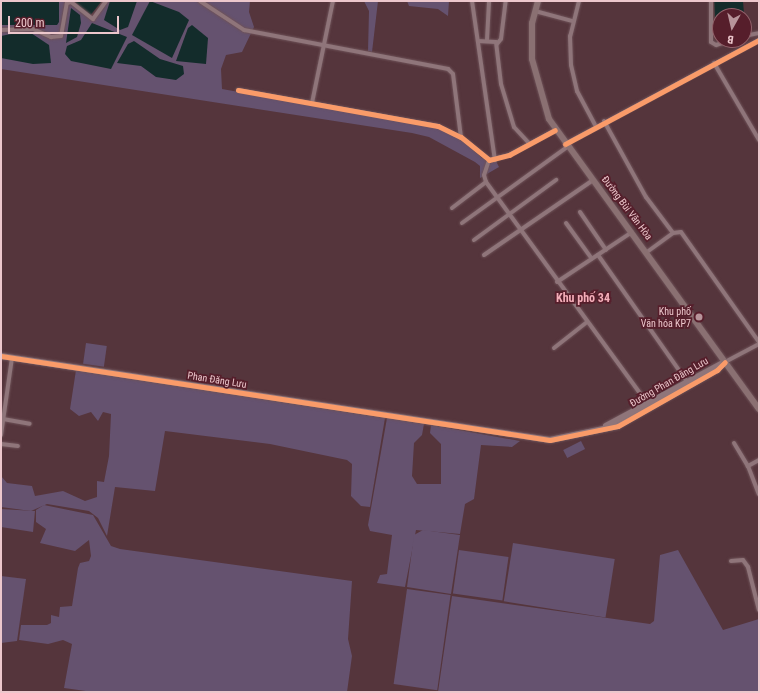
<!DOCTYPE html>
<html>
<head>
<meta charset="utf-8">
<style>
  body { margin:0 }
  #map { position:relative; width:760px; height:693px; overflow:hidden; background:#55353c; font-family:"Roboto Condensed",sans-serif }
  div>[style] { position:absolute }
  .green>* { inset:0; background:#65526f; transform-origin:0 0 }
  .water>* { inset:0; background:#132c2b }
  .roads { filter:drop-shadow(0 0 1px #6e5258) drop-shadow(0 0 1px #6e5258) }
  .street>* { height:4px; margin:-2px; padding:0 2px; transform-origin:2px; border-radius:2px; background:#8f757a }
  .secondary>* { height:5.5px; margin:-2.75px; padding:0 2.75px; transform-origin:2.75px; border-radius:2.75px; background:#8f757a }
  .primary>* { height:6px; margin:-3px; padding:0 3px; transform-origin:3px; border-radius:3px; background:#8a7072 }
  .cycleway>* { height:5px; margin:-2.5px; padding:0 2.5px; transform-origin:2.5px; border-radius:2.5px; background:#fa9b69 }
  .dots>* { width:11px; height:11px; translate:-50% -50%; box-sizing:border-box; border:2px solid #561e2b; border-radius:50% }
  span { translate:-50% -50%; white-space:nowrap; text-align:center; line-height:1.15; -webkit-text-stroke:3.5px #561e2b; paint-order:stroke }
  .street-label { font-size:10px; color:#ecc7cc }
  .poi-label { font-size:10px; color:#ecc7cc }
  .right { translate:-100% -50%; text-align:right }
  .quarter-label { font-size:12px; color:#f4aeb9; font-weight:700 }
  .frame { position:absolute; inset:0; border:2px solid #ecc7cc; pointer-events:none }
  .north { position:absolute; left:712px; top:8px; width:40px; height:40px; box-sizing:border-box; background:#561e2b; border:1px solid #92626b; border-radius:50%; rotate:188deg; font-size:11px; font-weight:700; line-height:16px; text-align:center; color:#ecc7cc }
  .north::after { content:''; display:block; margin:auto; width:14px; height:18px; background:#b7949a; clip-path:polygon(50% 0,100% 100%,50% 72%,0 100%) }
  .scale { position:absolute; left:8px; top:16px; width:111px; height:18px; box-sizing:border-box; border:2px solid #ecc7cc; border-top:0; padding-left:5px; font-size:12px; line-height:14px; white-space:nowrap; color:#ecc7cc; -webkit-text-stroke:3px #561e2b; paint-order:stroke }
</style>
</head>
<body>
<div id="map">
  <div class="green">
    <i style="clip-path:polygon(1px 1px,66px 1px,93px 20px,107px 1px,250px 1px,249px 12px,254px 27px,242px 52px,226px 55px,221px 69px,222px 89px,438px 127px,460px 138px,482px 158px,496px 161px,499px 167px,480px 178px,480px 166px,475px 162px,429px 137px,412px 133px,1px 69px)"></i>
    <i style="clip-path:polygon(364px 1px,378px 1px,372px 52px,368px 51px,369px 11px)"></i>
    <i style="clip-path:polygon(407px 1px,449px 1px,448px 16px,438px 9px,409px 6px)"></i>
    <i style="left:86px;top:343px;width:21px;height:21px;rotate:8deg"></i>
    <i style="clip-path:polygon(76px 370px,385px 418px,370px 507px,361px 506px,351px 496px,352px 464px,347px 460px,270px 444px,165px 431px,155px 491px,115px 487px,107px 536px,98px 518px,89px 511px,47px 504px,31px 511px,1px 507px,1px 476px,7px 483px,32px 486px,35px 496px,63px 491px,85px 501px,97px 497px,97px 481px,104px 482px,109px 456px,111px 414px,103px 412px,98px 421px,91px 412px,79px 416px,70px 409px)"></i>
    <i style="clip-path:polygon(387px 418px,424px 424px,422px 435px,414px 443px,412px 476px,417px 484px,441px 484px,441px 444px,430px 433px,431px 425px,520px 441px,512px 447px,481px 445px,474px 499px,465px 504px,460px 534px,416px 530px,405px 587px,377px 583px,380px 575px,387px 574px,392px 535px,370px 531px,368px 525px)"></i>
    <i style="left:581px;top:441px;width:9px;height:20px;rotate:63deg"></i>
    <i style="clip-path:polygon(44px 505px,93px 515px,111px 546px,120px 549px,352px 581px,348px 639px,352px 656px,347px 692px,93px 692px,64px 688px,72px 644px,63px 640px,48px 644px,19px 640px,21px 625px,47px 625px,51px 623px,51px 615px,59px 617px,60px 607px,72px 606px,78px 568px,80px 563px,89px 561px,91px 556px,89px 540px,75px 551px,40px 543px,46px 529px,36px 522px,36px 510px)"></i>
    <i style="clip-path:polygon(1px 509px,35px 511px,33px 532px,1px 527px)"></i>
    <i style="clip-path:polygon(423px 530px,460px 535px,451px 594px,407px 587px,414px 535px)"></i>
    <i style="left:513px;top:543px;width:103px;height:59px;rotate:9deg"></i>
    <i style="left:459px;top:550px;width:50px;height:44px;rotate:8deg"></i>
    <i style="clip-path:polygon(678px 550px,723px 630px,759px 619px,759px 692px,438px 692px,452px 596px,650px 624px,654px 621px,660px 555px)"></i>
    <i style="clip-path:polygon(1px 576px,26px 579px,17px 641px,1px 643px)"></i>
    <i style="left:407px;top:589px;width:44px;height:96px;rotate:8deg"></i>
  </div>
  <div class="water">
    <i style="clip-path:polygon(1px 1px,59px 1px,59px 22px,57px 25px,1px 25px)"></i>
    <i style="clip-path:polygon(74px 1px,102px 1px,89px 17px)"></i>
    <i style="clip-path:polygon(110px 1px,137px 1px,128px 27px,120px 30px,104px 20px)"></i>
    <i style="clip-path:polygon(150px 1px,179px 12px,189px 20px,172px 58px,132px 35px)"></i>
    <i style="clip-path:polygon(714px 1px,743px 1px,744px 14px,715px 19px)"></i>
    <i style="clip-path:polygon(71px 8px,80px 15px,81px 23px,77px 37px,66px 43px)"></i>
    <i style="clip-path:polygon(92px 23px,127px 37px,111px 69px,71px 61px,65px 54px,67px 46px,81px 40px)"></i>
    <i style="clip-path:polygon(192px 25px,208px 38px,206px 64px,176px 61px,188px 28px)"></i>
    <i style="clip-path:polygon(16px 33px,31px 33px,49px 45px,51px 63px,33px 64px,1px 58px,1px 36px)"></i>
    <i style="clip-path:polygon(134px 41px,160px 59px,183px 66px,184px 74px,176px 80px,156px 77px,141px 66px,117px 63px,128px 44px)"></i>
  </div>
  <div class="roads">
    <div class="street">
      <i style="left:200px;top:1px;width:53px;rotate:33.4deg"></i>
      <i style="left:244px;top:30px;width:208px;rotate:10.8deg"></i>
      <i style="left:448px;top:69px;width:7px;rotate:45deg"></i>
      <i style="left:453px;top:74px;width:64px;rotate:82.8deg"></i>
      <i style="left:472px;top:1px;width:161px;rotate:81.8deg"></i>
      <i style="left:579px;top:1px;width:36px;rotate:104deg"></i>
      <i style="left:570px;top:36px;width:29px;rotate:88deg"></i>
      <i style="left:571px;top:65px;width:27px;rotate:77deg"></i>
      <i style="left:577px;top:91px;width:38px;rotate:62deg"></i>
      <i style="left:711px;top:1px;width:41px;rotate:90deg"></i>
      <i style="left:711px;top:42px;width:6px;rotate:31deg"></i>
      <i style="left:716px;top:45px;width:16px;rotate:-18deg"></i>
      <i style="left:535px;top:11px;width:39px;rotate:15deg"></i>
      <i style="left:1px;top:30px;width:32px;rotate:-2deg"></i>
      <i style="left:33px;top:29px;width:20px;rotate:24deg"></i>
      <i style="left:51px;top:37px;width:10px;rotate:-6deg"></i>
      <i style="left:61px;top:36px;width:34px;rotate:-80deg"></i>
      <i style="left:67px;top:3px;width:4px;rotate:-14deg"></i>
      <i style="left:71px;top:2px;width:28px;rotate:38deg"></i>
      <i style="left:93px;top:19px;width:22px;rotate:-54deg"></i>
      <i style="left:744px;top:36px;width:15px;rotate:-11deg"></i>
      <i style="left:487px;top:40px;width:39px;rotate:-87deg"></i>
      <i style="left:478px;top:41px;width:18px;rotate:3deg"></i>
      <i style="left:496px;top:42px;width:42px;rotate:83.2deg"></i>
      <i style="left:501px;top:84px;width:45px;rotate:73.2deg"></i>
      <i style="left:514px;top:127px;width:23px;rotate:47deg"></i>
      <i style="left:497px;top:44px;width:6px;rotate:-51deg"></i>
      <i style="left:501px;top:39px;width:38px;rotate:-83deg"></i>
      <i style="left:714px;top:63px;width:89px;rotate:59.7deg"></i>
      <i style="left:238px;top:90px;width:203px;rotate:10.2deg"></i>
      <i style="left:438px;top:126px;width:25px;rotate:26deg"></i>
      <i style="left:461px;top:137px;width:36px;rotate:39deg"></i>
      <i style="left:489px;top:160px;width:21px;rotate:-14deg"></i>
      <i style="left:509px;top:155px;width:52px;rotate:-28.5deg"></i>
      <i style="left:312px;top:103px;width:104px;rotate:-78.4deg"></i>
      <i style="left:604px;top:121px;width:87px;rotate:61.1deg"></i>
      <i style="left:646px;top:197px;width:45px;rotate:53.1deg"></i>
      <i style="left:565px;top:144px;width:220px;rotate:-28.2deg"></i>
      <i style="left:489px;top:160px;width:16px;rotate:108deg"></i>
      <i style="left:484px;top:175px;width:7px;rotate:74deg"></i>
      <i style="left:486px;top:182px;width:275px;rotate:53.9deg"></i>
      <i style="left:452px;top:208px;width:43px;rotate:-37.4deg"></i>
      <i style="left:580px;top:212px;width:46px;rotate:55.6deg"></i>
      <i style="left:462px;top:223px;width:130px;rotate:-35.9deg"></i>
      <i style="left:566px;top:223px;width:44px;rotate:54.2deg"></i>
      <i style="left:474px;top:240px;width:102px;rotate:-36.2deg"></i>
      <i style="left:647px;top:252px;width:32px;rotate:-36deg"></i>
      <i style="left:673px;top:233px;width:8px;rotate:-7deg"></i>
      <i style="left:681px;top:232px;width:135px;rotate:54.7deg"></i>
      <i style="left:484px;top:255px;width:132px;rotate:-34.5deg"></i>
      <i style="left:598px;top:255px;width:153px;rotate:54.9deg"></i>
      <i style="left:557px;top:282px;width:90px;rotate:-33.7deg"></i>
      <i style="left:554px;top:348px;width:42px;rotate:-38.2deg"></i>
      <i style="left:725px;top:362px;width:38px;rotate:-28deg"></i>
      <i style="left:3px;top:419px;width:27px;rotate:10deg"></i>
      <i style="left:1px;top:435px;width:78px;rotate:-81.9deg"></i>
      <i style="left:734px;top:443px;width:27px;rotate:59deg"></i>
      <i style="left:1px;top:444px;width:17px;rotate:7deg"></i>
      <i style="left:759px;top:460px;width:13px;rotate:151deg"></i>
      <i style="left:748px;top:466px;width:30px;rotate:69deg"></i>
      <i style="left:731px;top:561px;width:12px;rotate:-5deg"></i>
      <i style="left:743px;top:560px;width:9px;rotate:54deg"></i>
      <i style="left:748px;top:567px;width:44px;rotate:75.7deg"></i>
    </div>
    <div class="secondary">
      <i style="left:1px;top:356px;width:555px;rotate:8.7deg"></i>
      <i style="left:550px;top:440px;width:69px;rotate:-11.6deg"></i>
      <i style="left:618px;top:426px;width:114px;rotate:-29.5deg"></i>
      <i style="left:717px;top:370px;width:11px;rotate:-45deg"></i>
      <i style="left:606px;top:426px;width:133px;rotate:-28.3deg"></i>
    </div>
    <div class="primary">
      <i style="left:538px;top:1px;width:23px;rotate:105deg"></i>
      <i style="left:532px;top:23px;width:36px;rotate:90deg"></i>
      <i style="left:532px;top:59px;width:62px;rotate:74.2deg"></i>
      <i style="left:549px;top:119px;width:358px;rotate:54.1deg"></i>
    </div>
  </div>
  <div class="cycleway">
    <i style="left:238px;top:90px;width:203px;rotate:10.2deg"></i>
    <i style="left:438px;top:126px;width:25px;rotate:26deg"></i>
    <i style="left:461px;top:137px;width:36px;rotate:39deg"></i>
    <i style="left:489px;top:160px;width:21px;rotate:-14deg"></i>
    <i style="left:509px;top:155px;width:52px;rotate:-28.5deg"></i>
    <i style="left:565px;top:144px;width:220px;rotate:-28.2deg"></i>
    <i style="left:1px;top:356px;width:555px;rotate:8.7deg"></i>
    <i style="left:550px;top:440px;width:69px;rotate:-11.6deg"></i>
    <i style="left:618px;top:426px;width:114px;rotate:-29.5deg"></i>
    <i style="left:717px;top:370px;width:11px;rotate:-45deg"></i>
  </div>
  <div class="dots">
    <i style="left:699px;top:317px;background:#b7949a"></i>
  </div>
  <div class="street-label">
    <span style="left:627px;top:208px;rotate:53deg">Đường Bùi Văn Hòa</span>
    <span style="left:217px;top:380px;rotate:9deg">Phan Đăng Lưu</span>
    <span style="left:669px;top:382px;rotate:-30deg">Đường Phan Đăng Lưu</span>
  </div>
  <div class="poi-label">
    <span class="right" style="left:691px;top:317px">Khu phố<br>Văn hóa KP7</span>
  </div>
  <div class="quarter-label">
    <span style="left:583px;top:299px">Khu phố 34</span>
  </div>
  <div class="frame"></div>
  <div class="north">B</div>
  <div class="scale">200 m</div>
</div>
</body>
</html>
